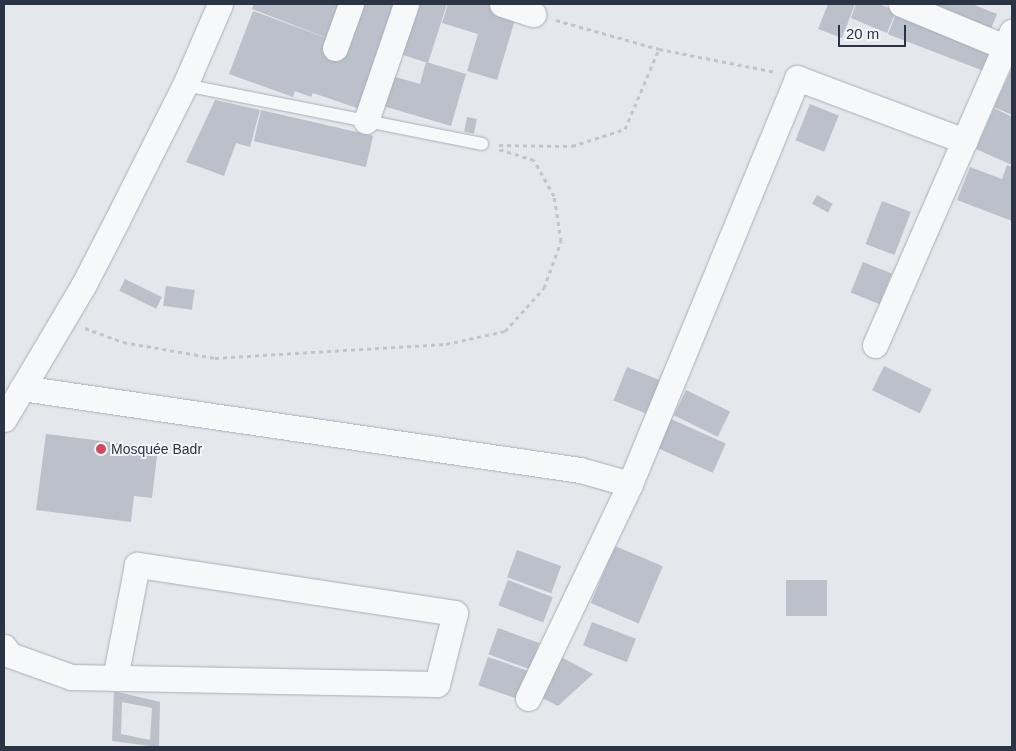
<!DOCTYPE html>
<html>
<head>
<meta charset="utf-8">
<style>
  body { margin:0 }
  #map { position:relative; width:1016px; height:751px; overflow:hidden; background:#e4e7ec; font-family:Arial,sans-serif }
  div>[style] { position:absolute }
  .building>* { inset:0; background:#bbc0ca; transform-origin:0 0 }
  .path>* { height:3px; margin-top:-1.5px; transform-origin:0; background:repeating-linear-gradient(90deg,#c2c5cb 0 4px,transparent 0 8px) }
  .roads { filter:drop-shadow(0 0 1px #a9aeb7) drop-shadow(0 0 1px #a9aeb7) }
  .lane>* { height:12px; margin:-6px; padding:0 6px; transform-origin:6px; border-radius:6px; background:#f7f8fa }
  .street>* { height:25px; margin:-12.5px; padding:0 12.5px; transform-origin:12.5px; border-radius:12.5px; background:#f7f8fa }
  .dots>* { width:14px; height:14px; translate:-50% -50%; box-sizing:border-box; border:2px solid #f4f6f9; border-radius:50% }
  span { translate:-50% -50%; white-space:nowrap; text-align:center; line-height:1.15; -webkit-text-stroke:4px #f4f6f9; paint-order:stroke }
  .poi-label { font-size:14px; color:#2b3445 }
  .left { translate:0 -50%; text-align:left }
  .frame { position:absolute; inset:0; border:5px solid #2b3445; pointer-events:none }
  .scale { position:absolute; left:838px; top:25px; width:68px; height:22px; box-sizing:border-box; border:2px solid #2b3445; border-top:0; padding-left:6px; font-size:15px; line-height:18px; white-space:nowrap; color:#2b3445; -webkit-text-stroke:4px #f4f6f9; paint-order:stroke }
</style>
</head>
<body>
<div id="map">
  <div class="building">
    <i style="clip-path:polygon(254px 4px,340px 4px,327px 38px,252px 9px)"></i>
    <i style="clip-path:polygon(357px 4px,400px 4px,360px 109px,313px 93px,311px 97px,295px 91px,293px 97px,229px 74px,253px 11px,332px 40px)"></i>
    <i style="clip-path:polygon(413px 4px,447px 4px,428px 63px,397px 53px)"></i>
    <i style="clip-path:polygon(448px 4px,485px 4px,517px 13px,497px 80px,467px 71px,478px 34px,442px 23px)"></i>
    <i style="clip-path:polygon(828px 4px,855px 4px,842px 38px,818px 29px)"></i>
    <i style="clip-path:polygon(856px 4px,879px 4px,896px 11px,887px 33px,851px 18px)"></i>
    <i style="clip-path:polygon(919px 4px,972px 4px,997px 14px,989px 34px)"></i>
    <i style="left:897px;top:11px;width:104px;height:25px;rotate:21deg"></i>
    <i style="clip-path:polygon(426px 62px,466px 74px,451px 126px,383px 106px,392px 76px,420px 84px)"></i>
    <i style="clip-path:polygon(1012px 68px,1012px 115px,994px 107px)"></i>
    <i style="clip-path:polygon(215px 100px,260px 110px,250px 147px,236px 143px,224px 176px,186px 162px)"></i>
    <i style="left:810px;top:104px;width:31px;height:39px;rotate:22deg"></i>
    <i style="clip-path:polygon(994px 108px,1012px 117px,1012px 165px,976px 149px)"></i>
    <i style="left:261px;top:110px;width:115px;height:32px;rotate:13deg"></i>
    <i style="left:467px;top:117px;width:10px;height:15px;rotate:11deg"></i>
    <i style="clip-path:polygon(1007px 165px,1012px 167px,1012px 221px,957px 200px,970px 167px,1002px 179px)"></i>
    <i style="left:817px;top:195px;width:18px;height:10px;rotate:29deg"></i>
    <i style="left:882px;top:201px;width:31px;height:46px;rotate:21deg"></i>
    <i style="left:863px;top:262px;width:31px;height:33px;rotate:22deg"></i>
    <i style="left:125px;top:279px;width:41px;height:13px;rotate:26deg"></i>
    <i style="left:166px;top:286px;width:29px;height:20px;rotate:8deg"></i>
    <i style="left:884px;top:366px;width:53px;height:27px;rotate:26deg"></i>
    <i style="left:627px;top:367px;width:37px;height:36px;rotate:22deg"></i>
    <i style="left:686px;top:390px;width:49px;height:28px;rotate:26deg"></i>
    <i style="left:671px;top:419px;width:60px;height:32px;rotate:24deg"></i>
    <i style="clip-path:polygon(46px 434px,158px 448px,152px 498px,134px 496px,131px 522px,36px 510px)"></i>
    <i style="left:615px;top:546px;width:52px;height:62px;rotate:23deg"></i>
    <i style="left:517px;top:550px;width:47px;height:29px;rotate:20deg"></i>
    <i style="left:508px;top:580px;width:48px;height:27px;rotate:21deg"></i>
    <i style="left:786px;top:580px;width:41px;height:36px"></i>
    <i style="left:592px;top:622px;width:47px;height:25px;rotate:21deg"></i>
    <i style="left:498px;top:628px;width:44px;height:28px;rotate:20deg"></i>
    <i style="left:488px;top:657px;width:42px;height:30px;rotate:19deg"></i>
    <i style="clip-path:polygon(561px 657px,593px 674px,558px 706px,540px 697px)"></i>
    <i style="clip-path:polygon(evenodd,114px 691px,160px 702px,159px 747px,112px 741px,114px 691px,122px 702px,152px 708px,150px 740px,121px 734px,122px 702px)"></i>
  </div>
  <div class="path">
    <i style="left:556px;top:20px;width:107px;rotate:15.7deg"></i>
    <i style="left:659px;top:49px;width:119px;rotate:11.1deg"></i>
    <i style="left:499px;top:145px;width:73px;rotate:0.8deg"></i>
    <i style="left:572px;top:146px;width:56px;rotate:-17.8deg"></i>
    <i style="left:625px;top:129px;width:87px;rotate:-67deg"></i>
    <i style="left:85px;top:328px;width:40px;rotate:20.2deg"></i>
    <i style="left:123px;top:342px;width:93px;rotate:9.9deg"></i>
    <i style="left:215px;top:358px;width:231px;rotate:-3.5deg"></i>
    <i style="left:446px;top:344px;width:60px;rotate:-12.4deg"></i>
    <i style="left:505px;top:331px;width:58px;rotate:-47.8deg"></i>
    <i style="left:544px;top:288px;width:50px;rotate:-70.1deg"></i>
    <i style="left:561px;top:241px;width:46px;rotate:-98.8deg"></i>
    <i style="left:554px;top:196px;width:41px;rotate:-119.1deg"></i>
    <i style="left:534px;top:160px;width:39px;rotate:-163deg"></i>
  </div>
  <div class="roads">
    <div class="lane">
      <i style="left:185px;top:85px;width:303px;rotate:11.2deg"></i>
    </div>
    <div class="street">
      <i style="left:502px;top:4px;width:33px;rotate:18deg"></i>
      <i style="left:901px;top:4px;width:113px;rotate:22.5deg"></i>
      <i style="left:335px;top:48px;width:47px;rotate:-70deg"></i>
      <i style="left:366px;top:121px;width:124px;rotate:-71.1deg"></i>
      <i style="left:875px;top:345px;width:342px;rotate:-66.4deg"></i>
      <i style="left:22px;top:388px;width:564px;rotate:8.36deg"></i>
      <i style="left:580px;top:470px;width:52px;rotate:15.6deg"></i>
      <i style="left:4px;top:419px;width:155px;rotate:-59.3deg"></i>
      <i style="left:83px;top:286px;width:74px;rotate:-62.7deg"></i>
      <i style="left:117px;top:220px;width:151px;rotate:-63.3deg"></i>
      <i style="left:185px;top:85px;width:88px;rotate:-66.6deg"></i>
      <i style="left:4px;top:647px;width:10px;rotate:53deg"></i>
      <i style="left:10px;top:655px;width:65px;rotate:19.8deg"></i>
      <i style="left:71px;top:677px;width:366px;rotate:1.1deg"></i>
      <i style="left:437px;top:684px;width:73px;rotate:-75.8deg"></i>
      <i style="left:455px;top:613px;width:322px;rotate:-171.4deg"></i>
      <i style="left:137px;top:565px;width:115px;rotate:101deg"></i>
      <i style="left:528px;top:698px;width:237px;rotate:-64.5deg"></i>
      <i style="left:630px;top:484px;width:439px;rotate:-67.6deg"></i>
      <i style="left:797px;top:78px;width:179px;rotate:20.6deg"></i>
    </div>
  </div>
  <div class="dots">
    <i style="left:101px;top:449px;background:#d1495b"></i>
  </div>
  <div class="poi-label">
    <span class="left" style="left:111px;top:449px">Mosquée Badr</span>
  </div>
  <div class="frame"></div>
  <div class="scale">20 m</div>
</div>
</body>
</html>
